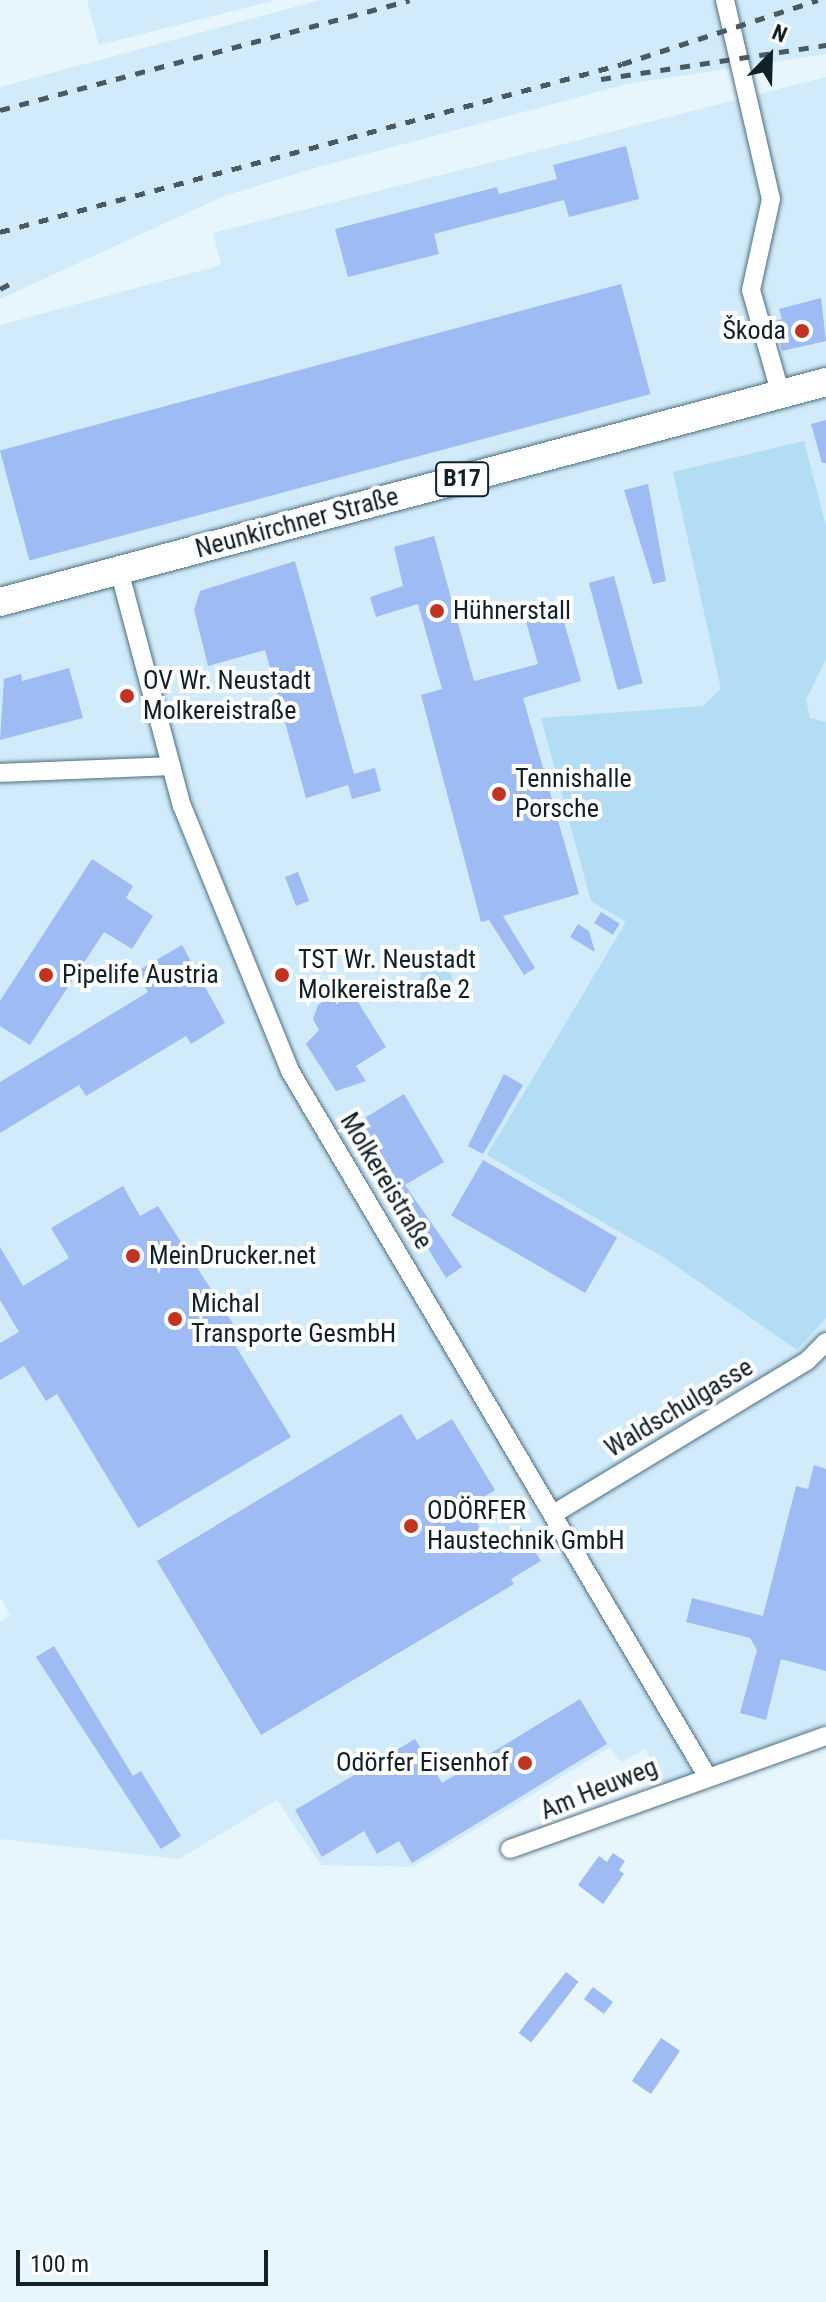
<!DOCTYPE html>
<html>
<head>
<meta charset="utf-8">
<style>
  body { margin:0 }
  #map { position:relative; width:826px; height:2302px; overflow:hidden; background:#e7f5fd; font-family:"Roboto Condensed",sans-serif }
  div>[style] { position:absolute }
  .built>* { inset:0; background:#d1ebfa }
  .green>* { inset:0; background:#b2ddf5 }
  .round { border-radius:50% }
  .building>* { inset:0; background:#9fbbf4; transform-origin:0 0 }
  .roads { filter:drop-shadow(0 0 2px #4d6e80) drop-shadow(0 0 2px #4d6e80) }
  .minor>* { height:18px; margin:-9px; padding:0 9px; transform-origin:9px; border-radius:9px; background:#fff }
  .primary>* { height:28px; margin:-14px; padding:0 14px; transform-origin:14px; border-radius:14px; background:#fff }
  .rail>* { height:5px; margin-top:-2.5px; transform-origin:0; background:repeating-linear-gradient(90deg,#4b5960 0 10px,transparent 0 20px) }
  .dots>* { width:22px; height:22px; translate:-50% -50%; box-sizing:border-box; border:4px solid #fff; border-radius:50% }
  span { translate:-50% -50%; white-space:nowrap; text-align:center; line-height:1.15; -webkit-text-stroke:8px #fff; paint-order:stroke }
  .shield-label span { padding:2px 6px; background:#fff; border:2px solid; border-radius:6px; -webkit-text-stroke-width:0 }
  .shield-label { font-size:24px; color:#122027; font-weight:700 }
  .poi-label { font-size:26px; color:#122027 }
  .right { translate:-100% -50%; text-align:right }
  .left { translate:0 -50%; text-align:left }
  .street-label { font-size:26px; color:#122027 }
  .north { position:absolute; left:730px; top:16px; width:80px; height:80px; -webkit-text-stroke:6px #fff; paint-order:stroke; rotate:23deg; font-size:22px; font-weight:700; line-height:32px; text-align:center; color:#122027 }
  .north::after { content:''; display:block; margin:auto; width:28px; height:36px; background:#122027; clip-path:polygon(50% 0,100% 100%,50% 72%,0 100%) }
  .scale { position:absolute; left:16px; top:2250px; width:252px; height:36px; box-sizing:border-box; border:4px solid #122027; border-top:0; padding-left:10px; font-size:24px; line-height:28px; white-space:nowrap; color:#122027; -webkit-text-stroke:6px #fff; paint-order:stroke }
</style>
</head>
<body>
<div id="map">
  <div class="built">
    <i style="clip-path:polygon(87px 0,277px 0,99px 45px)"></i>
    <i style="clip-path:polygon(320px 0,826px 0,826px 54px,627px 84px,318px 167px,224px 196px,0 299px,0 87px)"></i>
    <i style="clip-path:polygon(826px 77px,826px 1724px,665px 1786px,645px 1749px,622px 1762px,609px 1748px,413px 1867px,321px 1865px,277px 1800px,179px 1859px,0 1839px,0 1622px,10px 1615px,0 1597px,0 325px,221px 265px,213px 233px)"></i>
  </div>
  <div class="green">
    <i style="clip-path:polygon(804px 441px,826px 526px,826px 659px,806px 700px,810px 718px,826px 722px,826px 1318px,797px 1350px,663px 1257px,487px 1155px,626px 922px,591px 901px,541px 718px,703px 706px,721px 689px,673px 472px)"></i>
    <i class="round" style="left:420px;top:963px;width:32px;height:32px"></i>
  </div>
  <div class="building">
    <i style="clip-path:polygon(626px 146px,639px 199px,569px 217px,564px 200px,434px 234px,439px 254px,348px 277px,335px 229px,497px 187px,499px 194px,557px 179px,553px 165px)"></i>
    <i style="left:621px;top:284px;width:114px;height:643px;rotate:75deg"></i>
    <i style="clip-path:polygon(821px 298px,826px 341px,782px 351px,775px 321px,782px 319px,779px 309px)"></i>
    <i style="clip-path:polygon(826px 420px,826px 463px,822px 463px,811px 424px)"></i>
    <i style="clip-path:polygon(648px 484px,666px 581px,653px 584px,624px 490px)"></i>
    <i style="clip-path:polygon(434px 536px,474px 681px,538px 664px,525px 618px,560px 608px,581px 681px,523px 698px,579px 894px,503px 916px,535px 968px,524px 975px,489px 920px,481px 922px,421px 695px,442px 689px,418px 604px,376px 617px,370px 597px,403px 586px,394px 547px)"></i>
    <i style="clip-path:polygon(295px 561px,354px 774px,375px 768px,381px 791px,352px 799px,348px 785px,306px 798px,265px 650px,208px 666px,194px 610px,200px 591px)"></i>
    <i style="left:614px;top:576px;width:111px;height:26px;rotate:75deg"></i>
    <i style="clip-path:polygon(69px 668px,83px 718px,0 740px,4px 679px,21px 674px,22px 681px)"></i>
    <i style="clip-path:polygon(92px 859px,133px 886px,126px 898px,153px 916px,132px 949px,104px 932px,30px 1045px,0 1026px,0 1001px)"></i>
    <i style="left:298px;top:872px;width:31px;height:14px;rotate:69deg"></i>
    <i style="left:601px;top:912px;width:22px;height:13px;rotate:32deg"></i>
    <i style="clip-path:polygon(578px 924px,589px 931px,595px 952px,570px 937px)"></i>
    <i style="clip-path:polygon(182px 945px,225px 1023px,191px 1044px,186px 1036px,86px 1096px,79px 1085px,0 1133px,0 1082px,148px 992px,136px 972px)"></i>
    <i style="clip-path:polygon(340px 990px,353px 994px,386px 1047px,356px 1066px,366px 1081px,336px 1091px,306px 1044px,319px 1030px,313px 1019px,318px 1005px)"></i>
    <i style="clip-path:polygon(504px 1074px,523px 1085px,483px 1154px,468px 1146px)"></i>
    <i style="clip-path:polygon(404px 1094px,444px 1162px,405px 1185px,462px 1267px,446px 1278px,353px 1125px)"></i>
    <i style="left:483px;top:1160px;width:155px;height:64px;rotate:30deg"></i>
    <i style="clip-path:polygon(123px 1186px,140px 1216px,158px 1206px,237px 1330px,229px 1335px,291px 1437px,138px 1528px,57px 1394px,46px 1401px,24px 1366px,0 1380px,0 1343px,19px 1332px,0 1300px,0 1247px,23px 1286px,69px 1258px,51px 1228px)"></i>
    <i style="clip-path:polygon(401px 1414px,417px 1440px,452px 1419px,495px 1490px,468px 1507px,491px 1546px,520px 1527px,541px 1561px,511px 1579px,514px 1584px,261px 1735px,157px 1561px)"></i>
    <i style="clip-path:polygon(814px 1465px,826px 1469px,826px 1671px,781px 1659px,766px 1720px,740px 1713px,757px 1650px,750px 1638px,686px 1622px,692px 1598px,763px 1616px,796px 1486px,808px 1489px)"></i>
    <i style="clip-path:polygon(54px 1646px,133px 1776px,141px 1771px,181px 1836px,161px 1849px,36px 1657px)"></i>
    <i style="clip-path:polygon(580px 1699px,607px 1744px,412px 1863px,399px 1841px,377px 1854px,364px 1831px,322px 1857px,295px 1810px,415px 1739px,442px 1783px)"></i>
    <i style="clip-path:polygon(613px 1853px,625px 1861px,619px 1870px,624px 1874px,603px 1904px,578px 1885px,599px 1856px,607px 1862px)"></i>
    <i style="left:566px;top:1972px;width:16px;height:77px;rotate:38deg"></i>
    <i style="left:593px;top:1987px;width:25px;height:15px;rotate:37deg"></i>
    <i style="left:661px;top:2038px;width:23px;height:52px;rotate:34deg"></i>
  </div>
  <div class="roads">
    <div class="minor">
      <i style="left:725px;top:0;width:204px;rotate:77deg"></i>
      <i style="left:771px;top:199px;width:93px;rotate:102.4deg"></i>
      <i style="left:751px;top:290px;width:109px;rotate:74.1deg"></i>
      <i style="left:119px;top:570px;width:244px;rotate:75.1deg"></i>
      <i style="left:182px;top:806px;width:286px;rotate:67.8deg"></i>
      <i style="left:290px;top:1071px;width:817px;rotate:59.39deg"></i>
      <i style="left:0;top:773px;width:171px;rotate:-2.3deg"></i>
      <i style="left:555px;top:1513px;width:294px;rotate:-31.1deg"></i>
      <i style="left:807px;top:1361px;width:27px;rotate:-45deg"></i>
      <i style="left:510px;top:1849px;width:336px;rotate:-19.7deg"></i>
    </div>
    <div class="primary">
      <i style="left:0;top:602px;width:855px;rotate:-14.91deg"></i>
    </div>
  </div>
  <div class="rail">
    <i style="left:601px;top:79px;width:228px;rotate:-8.6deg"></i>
    <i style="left:0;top:110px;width:424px;rotate:-15deg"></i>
    <i style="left:0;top:232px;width:644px;rotate:-15.11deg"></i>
    <i style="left:622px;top:64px;width:206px;rotate:-18.1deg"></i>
    <i style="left:0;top:289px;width:19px;rotate:-28deg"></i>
  </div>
  <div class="dots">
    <i style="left:802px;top:331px;background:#c13422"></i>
    <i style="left:437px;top:611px;background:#c13422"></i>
    <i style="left:127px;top:696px;background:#c13422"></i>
    <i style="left:499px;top:794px;background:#c13422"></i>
    <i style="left:46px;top:975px;background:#c13422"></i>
    <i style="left:282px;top:975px;background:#c13422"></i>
    <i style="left:133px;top:1256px;background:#c13422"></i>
    <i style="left:175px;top:1319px;background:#c13422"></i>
    <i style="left:411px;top:1526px;background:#c13422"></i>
    <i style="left:525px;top:1763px;background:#c13422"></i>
  </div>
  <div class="shield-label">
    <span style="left:462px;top:479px">B17</span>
  </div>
  <div class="poi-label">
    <span class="right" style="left:786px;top:331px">Škoda</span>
    <span class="left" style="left:453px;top:611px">Hühnerstall</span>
    <span class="left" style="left:143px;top:696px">OV Wr. Neustadt<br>Molkereistraße</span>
    <span class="left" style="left:515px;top:794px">Tennishalle<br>Porsche</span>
    <span class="left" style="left:298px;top:975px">TST Wr. Neustadt<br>Molkereistraße 2</span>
    <span class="left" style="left:62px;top:975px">Pipelife Austria</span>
    <span class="left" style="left:149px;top:1256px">MeinDrucker.net</span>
    <span class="left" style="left:191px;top:1319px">Michal<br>Transporte GesmbH</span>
    <span class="left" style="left:427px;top:1526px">ODÖRFER<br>Haustechnik GmbH</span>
    <span class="right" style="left:509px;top:1763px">Odörfer Eisenhof</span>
  </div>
  <div class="street-label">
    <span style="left:297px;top:523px;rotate:-15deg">Neunkirchner Straße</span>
    <span style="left:386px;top:1181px;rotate:59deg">Molkereistraße</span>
    <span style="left:679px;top:1408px;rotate:-31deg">Waldschulgasse</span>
    <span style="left:599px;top:1789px;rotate:-22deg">Am Heuweg</span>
  </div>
  <div class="north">N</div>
  <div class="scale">100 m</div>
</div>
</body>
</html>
